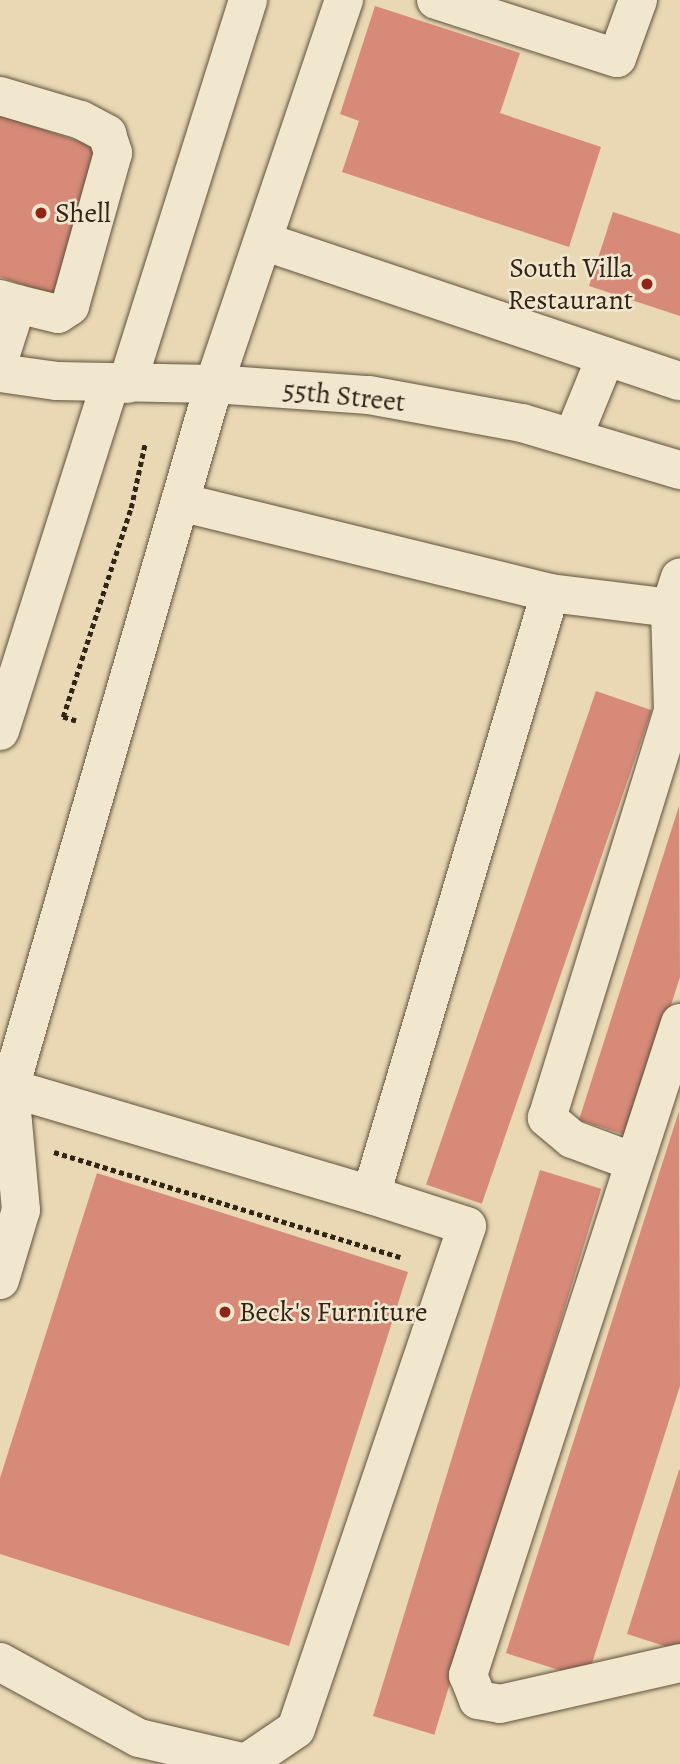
<!DOCTYPE html>
<html>
<head>
<meta charset="utf-8">
<style>
  body { margin:0 }
  #map { position:relative; width:680px; height:1764px; overflow:hidden; background:#e9d8b3; font-family:Alegreya,serif }
  div>[style] { position:absolute }
  .building>* { inset:0; background:#d68a77; transform-origin:0 0 }
  .path>* { height:4.5px; margin-top:-2.25px; transform-origin:0; background:repeating-linear-gradient(90deg,#322517 0 5px,transparent 0 8.5px) }
  .roads { filter:drop-shadow(0 0 2px #60523e) drop-shadow(0 0 2px #60523e) }
  .minor>* { height:38px; margin:-19px; padding:0 19px; transform-origin:19px; border-radius:19px; background:#f1e6ce }
  .dots>* { width:19px; height:19px; translate:-50% -50%; box-sizing:border-box; border:4px solid #f1e6ce; border-radius:50% }
  span { translate:-50% -50%; white-space:nowrap; text-align:center; line-height:1.15; -webkit-text-stroke:5px #f1e6ce; paint-order:stroke }
  .poi-label { font-size:28px; color:#322517 }
  .left { translate:0 -50%; text-align:left }
  .right { translate:-100% -50%; text-align:right }
  .street-label { font-size:28px; color:#322517 }
</style>
</head>
<body>
<div id="map">
  <div class="building">
    <i style="clip-path:polygon(375px 6px,520px 53px,500px 113px,601px 147px,569px 247px,342px 172px,359px 121px,340px 114px)"></i>
    <i style="clip-path:polygon(0 115px,103px 149px,55px 296px,0 277px)"></i>
    <i style="clip-path:polygon(613px 212px,680px 234px,680px 316px,589px 286px)"></i>
    <i style="left:596px;top:691px;width:59px;height:522px;rotate:19deg"></i>
    <i style="clip-path:polygon(679px 806px,680px 977px,629px 1136px,579px 1120px)"></i>
    <i style="clip-path:polygon(679px 1111px,680px 1386px,587px 1679px,506px 1653px)"></i>
    <i style="left:540px;top:1170px;width:64px;height:571px;rotate:17deg"></i>
    <i style="clip-path:polygon(97px 1173px,408px 1272px,289px 1646px,0 1554px,0 1478px)"></i>
    <i style="clip-path:polygon(679px 1470px,680px 1470px,680px 1651px,627px 1634px)"></i>
  </div>
  <div class="path">
    <i style="left:76px;top:721px;width:14px;rotate:-163deg"></i>
    <i style="left:63px;top:717px;width:220px;rotate:-72deg"></i>
    <i style="left:131px;top:508px;width:66px;rotate:-77.8deg"></i>
    <i style="left:54px;top:1152px;width:362px;rotate:16.9deg"></i>
  </div>
  <div class="roads">
    <div class="minor">
      <i style="left:344px;top:0;width:405px;rotate:108.7deg"></i>
      <i style="left:214px;top:384px;width:733px;rotate:106.16deg"></i>
      <i style="left:10px;top:1088px;width:377px;rotate:16.5deg"></i>
      <i style="left:371px;top:1195px;width:628px;rotate:-73.44deg"></i>
      <i style="left:550px;top:593px;width:121px;rotate:7.1deg"></i>
      <i style="left:670px;top:608px;width:32px;rotate:-72deg"></i>
      <i style="left:436px;top:0;width:190px;rotate:17.8deg"></i>
      <i style="left:617px;top:58px;width:62px;rotate:-70.1deg"></i>
      <i style="left:0;top:96px;width:84px;rotate:16.5deg"></i>
      <i style="left:81px;top:120px;width:30px;rotate:28deg"></i>
      <i style="left:107px;top:134px;width:20px;rotate:72deg"></i>
      <i style="left:113px;top:153px;width:159px;rotate:105.7deg"></i>
      <i style="left:70px;top:306px;width:14px;rotate:146deg"></i>
      <i style="left:58px;top:314px;width:42px;rotate:-166.3deg"></i>
      <i style="left:263px;top:241px;width:440px;rotate:18.6deg"></i>
      <i style="left:0;top:299px;width:18px;rotate:16deg"></i>
      <i style="left:17px;top:304px;width:56px;rotate:107.8deg"></i>
      <i style="left:0;top:373px;width:58px;rotate:8deg"></i>
      <i style="left:57px;top:381px;width:157px;rotate:1.1deg"></i>
      <i style="left:214px;top:384px;width:155px;rotate:4.1deg"></i>
      <i style="left:369px;top:395px;width:156px;rotate:10.4deg"></i>
      <i style="left:522px;top:423px;width:165px;rotate:16.6deg"></i>
      <i style="left:127px;top:384px;width:403px;rotate:-72.5deg"></i>
      <i style="left:573px;top:437px;width:87px;rotate:-67.8deg"></i>
      <i style="left:180px;top:502px;width:381px;rotate:13.8deg"></i>
      <i style="left:0;top:731px;width:364px;rotate:-72.4deg"></i>
      <i style="left:680px;top:1023px;width:686px;rotate:108.01deg"></i>
      <i style="left:468px;top:1675px;width:27px;rotate:68deg"></i>
      <i style="left:478px;top:1700px;width:22px;rotate:10deg"></i>
      <i style="left:500px;top:1704px;width:185px;rotate:-12.8deg"></i>
      <i style="left:634px;top:1162px;width:66px;rotate:-159.6deg"></i>
      <i style="left:572px;top:1139px;width:33px;rotate:-140deg"></i>
      <i style="left:547px;top:1118px;width:427px;rotate:-72.8deg"></i>
      <i style="left:673px;top:710px;width:102px;rotate:-91.7deg"></i>
      <i style="left:0;top:1280px;width:73px;rotate:-73.3deg"></i>
      <i style="left:21px;top:1210px;width:122px;rotate:-95.2deg"></i>
      <i style="left:0;top:1662px;width:158px;rotate:28.7deg"></i>
      <i style="left:139px;top:1738px;width:110px;rotate:13.2deg"></i>
      <i style="left:246px;top:1763px;width:60px;rotate:-34.2deg"></i>
      <i style="left:296px;top:1729px;width:531px;rotate:-71.22deg"></i>
      <i style="left:467px;top:1226px;width:101px;rotate:-162.1deg"></i>
    </div>
  </div>
  <div class="dots">
    <i style="left:41px;top:213px;background:#8f2418"></i>
    <i style="left:647px;top:284px;background:#8f2418"></i>
    <i style="left:225px;top:1312px;background:#8f2418"></i>
  </div>
  <div class="poi-label">
    <span class="left" style="left:55px;top:213px">Shell</span>
    <span class="right" style="left:633px;top:284px">South Villa<br>Restaurant</span>
    <span class="left" style="left:239px;top:1312px">Beck's Furniture</span>
  </div>
  <div class="street-label">
    <span style="left:344px;top:396px;rotate:6deg">55th Street</span>
  </div>
</div>
</body>
</html>
